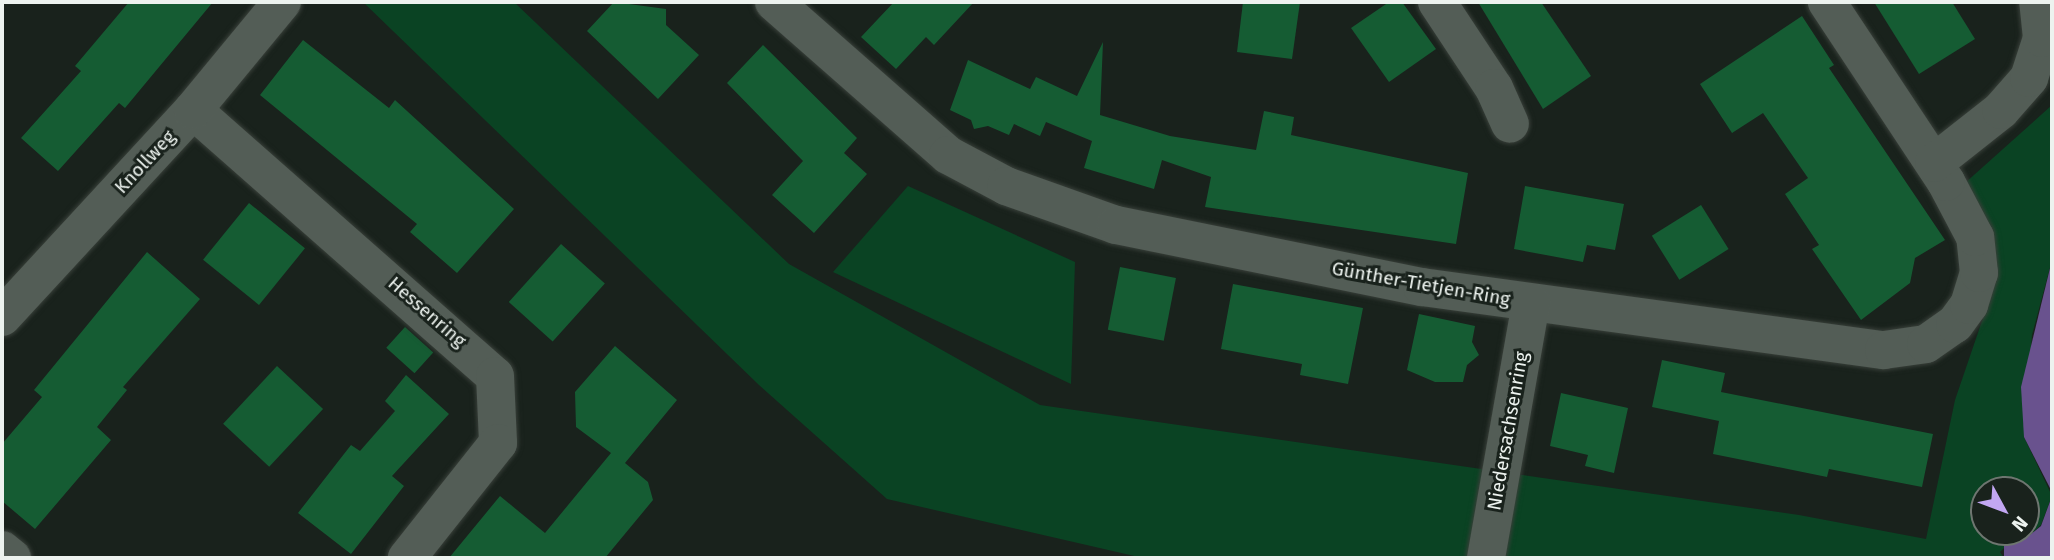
<!DOCTYPE html>
<html>
<head>
<meta charset="utf-8">
<style>
  body { margin:0 }
  #map { position:relative; width:2054px; height:560px; overflow:hidden; background:#19221c; font-family:"Fira Sans",sans-serif }
  div>[style] { position:absolute }
  .green>* { inset:0; background:#0a4323 }
  .water>* { inset:0; background:#69528e }
  .building>* { inset:0; background:#155c33; transform-origin:0 0 }
  .roads { filter:drop-shadow(0 0 2px #383f39) drop-shadow(0 0 2px #383f39) }
  .street>* { height:38px; margin:-19px; padding:0 19px; transform-origin:19px; border-radius:19px; background:#535d56 }
  span { translate:-50% -50%; white-space:nowrap; text-align:center; line-height:1.15; -webkit-text-stroke:6px #19221c; paint-order:stroke }
  .street-label { font-size:19px; color:#edf3ef }
  .frame { position:absolute; inset:0; border:4px solid #edf3ef; pointer-events:none }
  .north { position:absolute; left:1970px; top:476px; width:70px; height:70px; box-sizing:border-box; background:#19221c; border:2px solid #6e7670; border-radius:50%; rotate:131deg; font-size:19px; font-weight:700; line-height:28px; text-align:center; color:#edf3ef }
  .north::after { content:''; display:block; margin:auto; width:24px; height:32px; background:#c2a7f2; clip-path:polygon(50% 0,100% 100%,50% 72%,0 100%) }
</style>
</head>
<body>
<div id="map">
  <div class="green">
    <i style="clip-path:polygon(evenodd,363px 2px,514px 2px,789px 264px,1040px 405px,1799px 515px,1926px 539px,1955px 400px,1997px 277px,1965px 183px,2052px 105px,2052px 260px,2032px 335px,2024px 437px,2052px 496px,2041px 525px,2030px 535px,2018px 534px,2000px 552px,2004px 558px,1143px 558px,887px 499px,759px 385px,363px 2px,1984px 490px,2026px 490px,2026px 532px,1984px 532px,1984px 490px)"></i>
    <i style="clip-path:polygon(908px 186px,1075px 262px,1071px 384px,833px 272px)"></i>
  </div>
  <div class="water">
    <i style="clip-path:polygon(2052px 260px,2052px 492px,2024px 437px,2021px 387px)"></i>
    <i style="clip-path:polygon(2052px 496px,2052px 558px,2004px 558px,2004px 538px,2030px 535px,2041px 526px)"></i>
  </div>
  <div class="building">
    <i style="clip-path:polygon(129px 2px,213px 2px,125px 108px,119px 103px,58px 171px,21px 138px,81px 71px,75px 66px)"></i>
    <i style="clip-path:polygon(614px 2px,666px 9px,666px 25px,699px 55px,658px 99px,587px 31px)"></i>
    <i style="clip-path:polygon(894px 2px,974px 2px,934px 45px,926px 37px,896px 69px,861px 37px)"></i>
    <i style="clip-path:polygon(1243px 2px,1300px 2px,1292px 59px,1237px 52px)"></i>
    <i style="clip-path:polygon(1389px 2px,1402px 2px,1436px 49px,1389px 82px,1351px 28px)"></i>
    <i style="clip-path:polygon(1478px 2px,1541px 2px,1591px 76px,1543px 109px)"></i>
    <i style="clip-path:polygon(1874px 2px,1952px 2px,1975px 39px,1919px 74px)"></i>
    <i style="clip-path:polygon(1802px 16px,1834px 65px,1829px 68px,1945px 240px,1915px 258px,1910px 283px,1861px 320px,1812px 249px,1819px 245px,1785px 194px,1808px 178px,1763px 113px,1732px 133px,1700px 84px)"></i>
    <i style="clip-path:polygon(303px 40px,389px 108px,395px 100px,514px 209px,457px 273px,410px 232px,417px 224px,260px 95px)"></i>
    <i style="clip-path:polygon(1103px 42px,1100px 115px,1170px 136px,1256px 150px,1264px 111px,1294px 117px,1291px 135px,1468px 173px,1456px 244px,1205px 207px,1211px 177px,1162px 160px,1154px 189px,1084px 168px,1092px 141px,1046px 122px,1040px 136px,1014px 124px,1009px 135px,988px 126px,974px 129px,971px 120px,950px 110px,968px 60px,1030px 89px,1036px 77px,1077px 96px)"></i>
    <i style="clip-path:polygon(763px 45px,857px 138px,844px 153px,867px 174px,814px 233px,772px 195px,803px 161px,727px 83px)"></i>
    <i style="clip-path:polygon(1525px 186px,1624px 204px,1615px 250px,1587px 245px,1583px 262px,1514px 249px)"></i>
    <i style="left:249px;top:203px;width:72px;height:73px;rotate:39deg"></i>
    <i style="left:1701px;top:205px;width:52px;height:58px;rotate:58deg"></i>
    <i style="left:561px;top:244px;width:59px;height:78px;rotate:42deg"></i>
    <i style="clip-path:polygon(147px 252px,200px 299px,123px 387px,127px 390px,97px 427px,111px 440px,35px 529px,2px 501px,2px 444px,42px 397px,34px 390px)"></i>
    <i style="left:1120px;top:267px;width:57px;height:64px;rotate:11deg"></i>
    <i style="clip-path:polygon(1233px 284px,1363px 308px,1348px 384px,1300px 375px,1302px 364px,1221px 349px)"></i>
    <i style="clip-path:polygon(1419px 314px,1475px 326px,1472px 342px,1479px 355px,1467px 365px,1463px 382px,1435px 382px,1407px 370px)"></i>
    <i style="left:405px;top:327px;width:38px;height:28px;rotate:42deg"></i>
    <i style="clip-path:polygon(615px 346px,677px 400px,625px 463px,648px 482px,653px 500px,605px 558px,449px 558px,500px 496px,545px 533px,611px 453px,576px 427px,575px 392px)"></i>
    <i style="clip-path:polygon(1662px 360px,1725px 373px,1721px 392px,1933px 434px,1922px 487px,1829px 469px,1827px 477px,1713px 454px,1719px 421px,1652px 407px)"></i>
    <i style="left:277px;top:366px;width:63px;height:79px;rotate:43deg"></i>
    <i style="clip-path:polygon(406px 375px,449px 414px,392px 476px,404px 486px,351px 554px,298px 513px,351px 445px,360px 451px,395px 411px,385px 401px)"></i>
    <i style="clip-path:polygon(1561px 393px,1628px 408px,1614px 473px,1585px 466px,1588px 455px,1550px 446px)"></i>
  </div>
  <div class="roads">
    <div class="street">
      <i style="left:774px;top:2px;width:232px;rotate:41.3deg"></i>
      <i style="left:948px;top:155px;width:66px;rotate:28.1deg"></i>
      <i style="left:1006px;top:186px;width:117px;rotate:19.5deg"></i>
      <i style="left:1116px;top:225px;width:312px;rotate:11.5deg"></i>
      <i style="left:1422px;top:287px;width:466px;rotate:7.8deg"></i>
      <i style="left:1884px;top:350px;width:42px;rotate:-8.1deg"></i>
      <i style="left:1926px;top:344px;width:35px;rotate:-35deg"></i>
      <i style="left:1955px;top:324px;width:24px;rotate:-54deg"></i>
      <i style="left:1969px;top:305px;width:34px;rotate:-73deg"></i>
      <i style="left:1979px;top:273px;width:36px;rotate:-96deg"></i>
      <i style="left:1975px;top:237px;width:62px;rotate:-117.8deg"></i>
      <i style="left:1946px;top:182px;width:216px;rotate:-123.5deg"></i>
      <i style="left:1437px;top:2px;width:103px;rotate:56.5deg"></i>
      <i style="left:1494px;top:88px;width:39px;rotate:66deg"></i>
      <i style="left:193px;top:110px;width:402px;rotate:41.4deg"></i>
      <i style="left:495px;top:376px;width:67px;rotate:87.4deg"></i>
      <i style="left:498px;top:443px;width:147px;rotate:128.4deg"></i>
      <i style="left:1934px;top:163px;width:85px;rotate:-38.3deg"></i>
      <i style="left:2001px;top:110px;width:43px;rotate:-48.8deg"></i>
      <i style="left:2029px;top:78px;width:42px;rotate:-72deg"></i>
      <i style="left:2042px;top:38px;width:36px;rotate:-96deg"></i>
      <i style="left:2px;top:317px;width:282px;rotate:-47.3deg"></i>
      <i style="left:193px;top:110px;width:140px;rotate:-50.5deg"></i>
      <i style="left:2px;top:550px;width:13px;rotate:39deg"></i>
      <i style="left:1486px;top:558px;width:259px;rotate:-80deg"></i>
    </div>
  </div>
  <div class="street-label">
    <span style="left:145px;top:162px;rotate:-47deg">Knollweg</span>
    <span style="left:1421px;top:284px;rotate:10deg">Günther-Tietjen-Ring</span>
    <span style="left:427px;top:312px;rotate:41deg">Hessenring</span>
    <span style="left:1508px;top:431px;rotate:-80deg">Niedersachsenring</span>
  </div>
  <div class="frame"></div>
  <div class="north">N</div>
</div>
</body>
</html>
